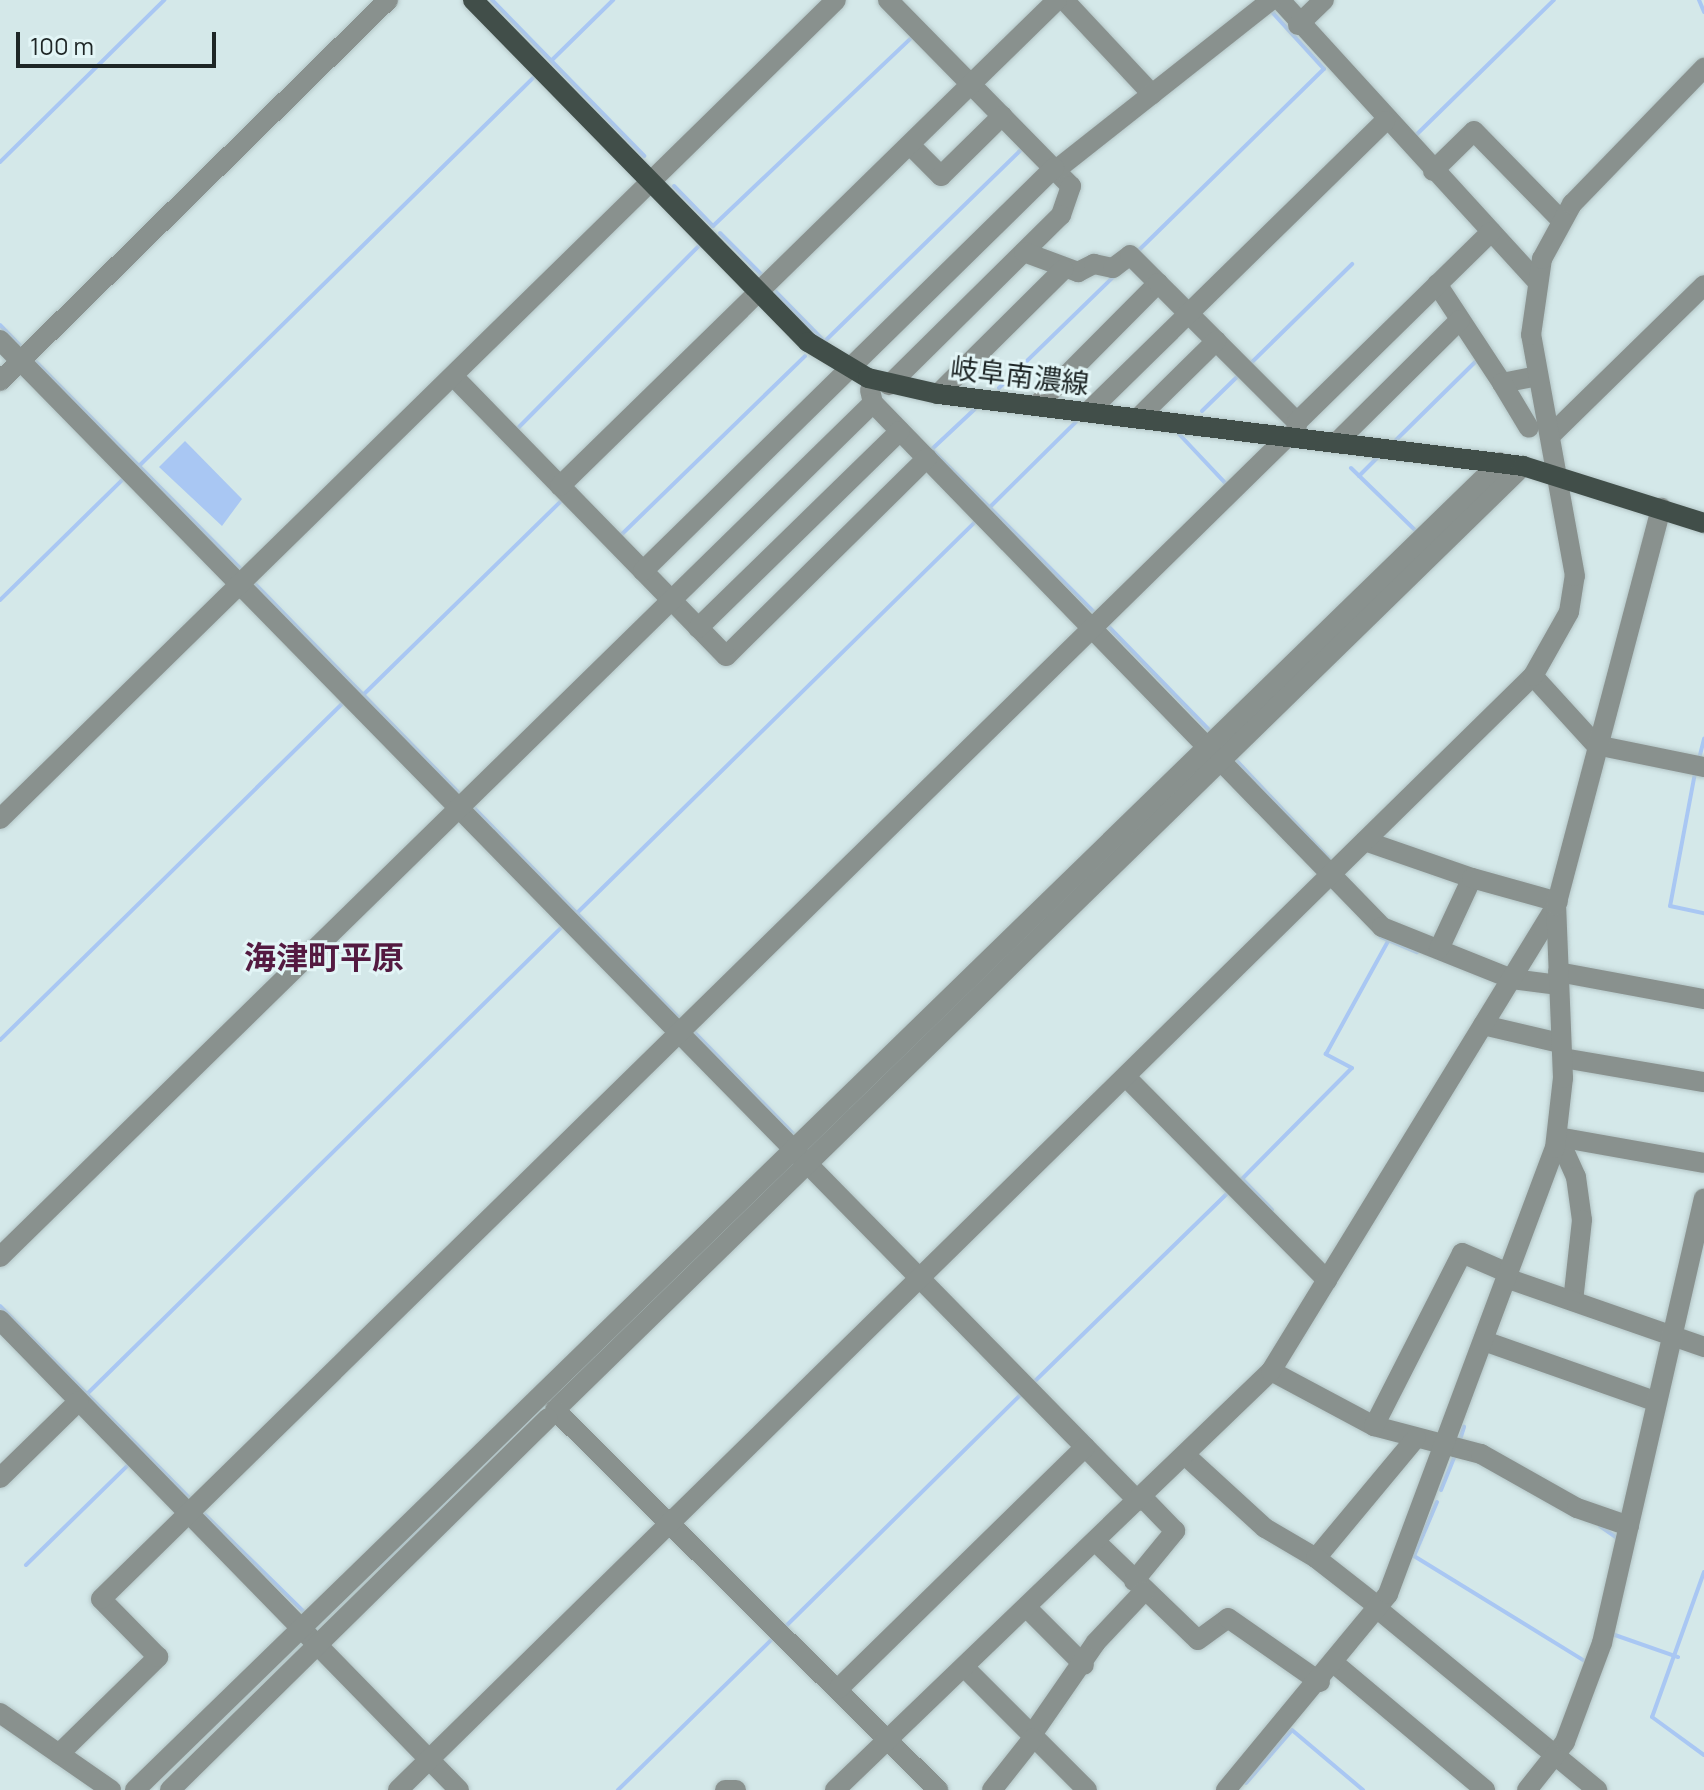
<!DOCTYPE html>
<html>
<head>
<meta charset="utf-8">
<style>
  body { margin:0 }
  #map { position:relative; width:1704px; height:1790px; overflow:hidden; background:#d4e8e9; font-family:Manrope,"Noto Sans JP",sans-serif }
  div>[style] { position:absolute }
  .water>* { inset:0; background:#a9c7f3 }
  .stream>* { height:4px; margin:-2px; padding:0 2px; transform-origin:2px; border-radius:2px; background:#a9c7f3 }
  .roads { filter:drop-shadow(0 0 2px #b3c5c6) drop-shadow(0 0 2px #b3c5c6) }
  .minor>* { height:20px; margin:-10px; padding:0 10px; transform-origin:10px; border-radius:10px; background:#89918e }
  .major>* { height:20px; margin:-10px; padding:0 10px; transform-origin:10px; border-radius:10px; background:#414e49 }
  span { translate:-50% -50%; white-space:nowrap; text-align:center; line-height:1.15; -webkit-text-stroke:6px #e2f5f6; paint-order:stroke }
  .street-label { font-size:28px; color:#1e2626 }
  .quarter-label { font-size:32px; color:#541a41; font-weight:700 }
  .scale { position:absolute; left:16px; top:32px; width:200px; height:36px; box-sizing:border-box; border:4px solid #1e2626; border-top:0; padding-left:10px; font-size:24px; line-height:28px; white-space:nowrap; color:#1e2626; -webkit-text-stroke:6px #e2f5f6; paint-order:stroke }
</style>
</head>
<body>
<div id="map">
  <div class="water">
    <i style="clip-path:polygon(185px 441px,242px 499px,222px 526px,159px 467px)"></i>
  </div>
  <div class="stream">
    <i style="left:492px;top:0;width:218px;rotate:45.7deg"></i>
    <i style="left:1699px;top:0;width:13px;rotate:67deg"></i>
    <i style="left:552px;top:60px;width:86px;rotate:-44.5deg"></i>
    <i style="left:1413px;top:138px;width:197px;rotate:-44.4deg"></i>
    <i style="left:0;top:162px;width:231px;rotate:-44.6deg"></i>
    <i style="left:674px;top:186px;width:56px;rotate:45.7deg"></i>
    <i style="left:713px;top:226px;width:273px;rotate:-43.5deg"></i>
    <i style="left:720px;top:233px;width:59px;rotate:45deg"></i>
    <i style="left:1139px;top:250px;width:259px;rotate:-44.4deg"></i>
    <i style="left:1324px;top:69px;width:76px;rotate:-132.3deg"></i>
    <i style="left:773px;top:289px;width:70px;rotate:45.6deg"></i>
    <i style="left:0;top:325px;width:33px;rotate:46deg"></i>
    <i style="left:824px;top:342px;width:277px;rotate:-44.3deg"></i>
    <i style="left:32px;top:358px;width:296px;rotate:45.3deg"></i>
    <i style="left:1250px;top:364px;width:143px;rotate:-44.4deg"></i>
    <i style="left:999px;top:388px;width:162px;rotate:-44.2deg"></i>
    <i style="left:1202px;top:411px;width:53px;rotate:-44.2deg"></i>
    <i style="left:516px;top:430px;width:261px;rotate:-45.2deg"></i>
    <i style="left:1179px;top:434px;width:70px;rotate:46.7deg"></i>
    <i style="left:1396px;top:440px;width:114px;rotate:-44.6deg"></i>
    <i style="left:931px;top:450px;width:60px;rotate:-43deg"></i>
    <i style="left:932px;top:450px;width:231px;rotate:45deg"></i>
    <i style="left:139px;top:466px;width:556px;rotate:-44.56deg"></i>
    <i style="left:1351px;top:468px;width:93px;rotate:44.1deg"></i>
    <i style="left:1359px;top:476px;width:30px;rotate:-45deg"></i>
    <i style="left:989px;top:508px;width:122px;rotate:-44.7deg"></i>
    <i style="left:620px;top:536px;width:258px;rotate:-44.2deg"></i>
    <i style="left:254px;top:583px;width:298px;rotate:45.7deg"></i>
    <i style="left:0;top:600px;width:175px;rotate:-44.5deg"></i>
    <i style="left:1106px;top:624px;width:151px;rotate:45.8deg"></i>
    <i style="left:363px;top:695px;width:280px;rotate:-44.4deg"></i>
    <i style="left:1234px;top:758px;width:140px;rotate:46.7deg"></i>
    <i style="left:1699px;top:759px;width:21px;rotate:-76deg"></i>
    <i style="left:1695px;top:773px;width:135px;rotate:100.6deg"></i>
    <i style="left:1670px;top:906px;width:35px;rotate:12deg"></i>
    <i style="left:472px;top:806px;width:299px;rotate:45.7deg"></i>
    <i style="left:577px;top:913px;width:561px;rotate:-44.49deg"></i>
    <i style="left:1381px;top:937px;width:39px;rotate:23deg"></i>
    <i style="left:692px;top:1030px;width:151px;rotate:45.8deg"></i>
    <i style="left:0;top:1040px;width:484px;rotate:-44.5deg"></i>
    <i style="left:1242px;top:1179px;width:43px;rotate:45.9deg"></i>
    <i style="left:1240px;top:1181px;width:159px;rotate:-45.3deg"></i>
    <i style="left:1352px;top:1068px;width:30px;rotate:-152deg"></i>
    <i style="left:1326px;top:1054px;width:129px;rotate:-61.2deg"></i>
    <i style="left:0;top:1306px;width:274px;rotate:45.4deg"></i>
    <i style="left:1034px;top:1382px;width:272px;rotate:-44.3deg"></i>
    <i style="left:87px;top:1394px;width:669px;rotate:-44.52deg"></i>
    <i style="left:1460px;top:1440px;width:14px;rotate:-73deg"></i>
    <i style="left:1441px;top:1490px;width:38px;rotate:-68deg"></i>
    <i style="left:1437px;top:1502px;width:59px;rotate:113.1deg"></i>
    <i style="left:1414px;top:1556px;width:202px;rotate:31.6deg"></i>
    <i style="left:201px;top:1511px;width:147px;rotate:44.4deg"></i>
    <i style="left:1600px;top:1526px;width:21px;rotate:35deg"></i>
    <i style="left:26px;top:1565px;width:146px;rotate:-44.4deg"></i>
    <i style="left:380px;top:1566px;width:291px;rotate:-44.2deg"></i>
    <i style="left:1704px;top:1572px;width:154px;rotate:109.7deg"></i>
    <i style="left:1652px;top:1717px;width:64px;rotate:36.2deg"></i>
    <i style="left:786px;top:1626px;width:332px;rotate:-44.6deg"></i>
    <i style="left:1612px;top:1634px;width:70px;rotate:19.2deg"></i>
    <i style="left:1246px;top:1783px;width:70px;rotate:-49deg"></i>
    <i style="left:1292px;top:1730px;width:93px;rotate:40.2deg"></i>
    <i style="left:618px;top:1790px;width:217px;rotate:-44.4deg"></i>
  </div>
  <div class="roads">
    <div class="minor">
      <i style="left:888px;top:0;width:261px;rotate:45.5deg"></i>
      <i style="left:1071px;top:186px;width:31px;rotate:109deg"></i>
      <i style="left:1061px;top:215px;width:242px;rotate:135.3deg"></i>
      <i style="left:1064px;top:0;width:129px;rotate:46.9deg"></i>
      <i style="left:1280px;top:0;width:379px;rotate:47.6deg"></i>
      <i style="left:1298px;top:25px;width:36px;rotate:-44deg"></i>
      <i style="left:910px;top:145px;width:44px;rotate:45deg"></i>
      <i style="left:941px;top:176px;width:86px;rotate:-44.5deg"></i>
      <i style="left:1056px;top:170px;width:274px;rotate:-38.3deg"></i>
      <i style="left:1433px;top:171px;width:57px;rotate:-44.3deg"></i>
      <i style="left:1474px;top:131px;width:123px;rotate:45.7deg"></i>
      <i style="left:1024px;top:252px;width:58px;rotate:20.3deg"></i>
      <i style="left:1078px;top:272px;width:18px;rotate:-27deg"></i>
      <i style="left:1094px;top:264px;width:19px;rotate:12deg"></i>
      <i style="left:1113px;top:268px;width:21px;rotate:-37deg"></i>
      <i style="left:1130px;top:255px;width:40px;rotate:45deg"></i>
      <i style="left:1437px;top:284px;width:118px;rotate:56.7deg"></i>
      <i style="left:1502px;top:383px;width:36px;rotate:-11deg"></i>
      <i style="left:0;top:340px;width:1626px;rotate:45.57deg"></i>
      <i style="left:453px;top:376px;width:272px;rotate:45.7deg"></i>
      <i style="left:0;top:381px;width:544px;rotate:-44.48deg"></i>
      <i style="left:1502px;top:383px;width:52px;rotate:59deg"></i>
      <i style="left:870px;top:390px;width:13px;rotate:77deg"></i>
      <i style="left:873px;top:403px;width:731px;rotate:45.83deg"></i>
      <i style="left:1382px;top:927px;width:140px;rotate:21.8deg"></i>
      <i style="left:1512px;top:979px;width:47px;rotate:7.3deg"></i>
      <i style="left:938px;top:394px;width:177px;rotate:-44.8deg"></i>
      <i style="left:1037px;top:405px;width:172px;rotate:-45.2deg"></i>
      <i style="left:1158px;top:283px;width:197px;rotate:45deg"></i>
      <i style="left:1297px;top:422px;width:15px;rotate:94deg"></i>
      <i style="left:1088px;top:412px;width:416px;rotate:-44.4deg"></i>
      <i style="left:1138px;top:418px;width:110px;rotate:-44.6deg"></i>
      <i style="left:1297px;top:422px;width:272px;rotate:-44.4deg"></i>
      <i style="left:1551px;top:435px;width:214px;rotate:-44.4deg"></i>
      <i style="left:1337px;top:442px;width:173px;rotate:-44.8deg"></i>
      <i style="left:927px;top:458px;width:282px;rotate:135.4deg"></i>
      <i style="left:726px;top:656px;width:119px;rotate:-134.3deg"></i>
      <i style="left:643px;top:571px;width:576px;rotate:-44.44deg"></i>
      <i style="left:560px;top:486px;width:695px;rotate:-44.36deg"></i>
      <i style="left:698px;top:628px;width:282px;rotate:-44.3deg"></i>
      <i style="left:1533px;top:676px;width:93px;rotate:47.6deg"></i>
      <i style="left:1596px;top:745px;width:110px;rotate:11.5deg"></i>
      <i style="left:0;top:819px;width:1170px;rotate:-44.41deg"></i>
      <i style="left:1365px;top:841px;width:113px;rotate:19.1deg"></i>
      <i style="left:1439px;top:949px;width:78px;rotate:-65.1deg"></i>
      <i style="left:1472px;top:878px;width:89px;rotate:15.6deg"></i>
      <i style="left:1558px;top:972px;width:148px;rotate:10.5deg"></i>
      <i style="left:1483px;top:1025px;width:79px;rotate:13.2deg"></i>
      <i style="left:1563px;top:1058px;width:143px;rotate:9.7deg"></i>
      <i style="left:1126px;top:1077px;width:286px;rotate:45.3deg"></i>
      <i style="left:1558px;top:1137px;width:44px;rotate:65.8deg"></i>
      <i style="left:1576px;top:1177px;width:43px;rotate:82.1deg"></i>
      <i style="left:1582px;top:1220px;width:81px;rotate:96.3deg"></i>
      <i style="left:1558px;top:1137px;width:148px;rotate:10.1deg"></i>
      <i style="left:0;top:1257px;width:1221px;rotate:-44.37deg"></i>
      <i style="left:1506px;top:1278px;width:210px;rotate:19.2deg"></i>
      <i style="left:0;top:1320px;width:657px;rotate:45.68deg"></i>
      <i style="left:1484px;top:1341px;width:183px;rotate:19.4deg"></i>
      <i style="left:1271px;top:1371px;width:117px;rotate:28.1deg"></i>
      <i style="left:1374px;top:1426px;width:111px;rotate:14.7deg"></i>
      <i style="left:1481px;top:1454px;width:110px;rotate:29.4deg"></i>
      <i style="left:1577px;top:1508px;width:55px;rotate:19.1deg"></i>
      <i style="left:558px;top:1407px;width:1348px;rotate:-44.28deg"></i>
      <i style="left:555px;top:1410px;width:540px;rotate:44.77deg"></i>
      <i style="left:1374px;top:1426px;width:194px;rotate:-63deg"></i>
      <i style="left:1462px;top:1253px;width:50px;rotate:23.5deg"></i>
      <i style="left:1185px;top:1455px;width:108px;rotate:42.4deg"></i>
      <i style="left:1265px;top:1528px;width:59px;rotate:30.5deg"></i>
      <i style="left:1316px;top:1558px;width:156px;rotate:-50.2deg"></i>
      <i style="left:0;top:1478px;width:110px;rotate:-44.3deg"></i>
      <i style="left:1096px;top:1542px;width:141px;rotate:43.9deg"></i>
      <i style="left:1198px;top:1640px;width:37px;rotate:-36deg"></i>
      <i style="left:1228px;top:1618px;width:112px;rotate:34.8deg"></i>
      <i style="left:1316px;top:1558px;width:81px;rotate:38deg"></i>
      <i style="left:1134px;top:1581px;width:65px;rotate:-50.6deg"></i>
      <i style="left:1175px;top:1531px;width:47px;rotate:-134.1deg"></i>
      <i style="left:1028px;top:1609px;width:79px;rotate:45deg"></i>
      <i style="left:1379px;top:1610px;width:283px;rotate:39.5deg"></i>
      <i style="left:1335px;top:1664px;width:196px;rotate:40deg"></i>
      <i style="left:966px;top:1669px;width:171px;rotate:45deg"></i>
      <i style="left:838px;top:1689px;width:346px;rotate:-44.4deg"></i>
      <i style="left:0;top:1713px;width:135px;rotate:34.7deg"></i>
      <i style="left:1031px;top:1736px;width:114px;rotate:-55.3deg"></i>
      <i style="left:1096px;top:1642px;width:70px;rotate:-46.7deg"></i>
      <i style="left:59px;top:1754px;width:139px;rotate:-44.4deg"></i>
      <i style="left:158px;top:1657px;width:81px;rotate:-134.5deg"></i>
      <i style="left:101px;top:1599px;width:1662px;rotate:-44.41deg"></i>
      <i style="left:135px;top:1790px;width:1904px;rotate:-44.21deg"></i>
      <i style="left:170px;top:1790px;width:530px;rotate:-44.54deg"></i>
      <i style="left:398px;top:1790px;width:1590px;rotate:-44.47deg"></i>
      <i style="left:1533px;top:676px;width:73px;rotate:-60.6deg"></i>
      <i style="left:1569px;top:612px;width:36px;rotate:-81deg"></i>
      <i style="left:1575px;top:576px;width:245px;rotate:-100.3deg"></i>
      <i style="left:1531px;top:335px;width:77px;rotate:-81.8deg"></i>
      <i style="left:1542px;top:259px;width:63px;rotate:-61.4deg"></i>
      <i style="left:1572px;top:204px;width:190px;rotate:-45.9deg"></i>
      <i style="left:725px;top:1790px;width:11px"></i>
      <i style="left:835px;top:1790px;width:605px;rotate:-43.86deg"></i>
      <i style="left:1271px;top:1371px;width:545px;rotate:-58.5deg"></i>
      <i style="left:992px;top:1790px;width:66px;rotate:-51.7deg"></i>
      <i style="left:1226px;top:1790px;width:254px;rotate:-50.4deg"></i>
      <i style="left:1388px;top:1594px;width:476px;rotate:-69.5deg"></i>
      <i style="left:1555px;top:1148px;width:70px;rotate:-83.5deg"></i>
      <i style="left:1563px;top:1078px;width:172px;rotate:-92.3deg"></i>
      <i style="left:1556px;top:906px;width:412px;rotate:-75.2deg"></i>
      <i style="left:1527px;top:1790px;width:61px;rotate:-51.6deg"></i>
      <i style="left:1565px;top:1742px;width:106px;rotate:-69.5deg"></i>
      <i style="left:1602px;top:1643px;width:456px;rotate:-77.1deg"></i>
    </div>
    <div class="major">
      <i style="left:473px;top:0;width:479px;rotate:45.6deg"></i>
      <i style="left:808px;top:342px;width:70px;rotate:31deg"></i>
      <i style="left:868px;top:378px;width:72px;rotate:12.9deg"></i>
      <i style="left:938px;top:394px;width:589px;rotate:7.02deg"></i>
      <i style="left:1523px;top:466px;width:190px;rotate:17.5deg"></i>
    </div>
  </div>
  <div class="street-label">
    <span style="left:1020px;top:375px;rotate:7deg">岐阜南濃線</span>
  </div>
  <div class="quarter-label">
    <span style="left:324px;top:957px">海津町平原</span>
  </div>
  <div class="scale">100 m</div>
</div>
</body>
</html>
